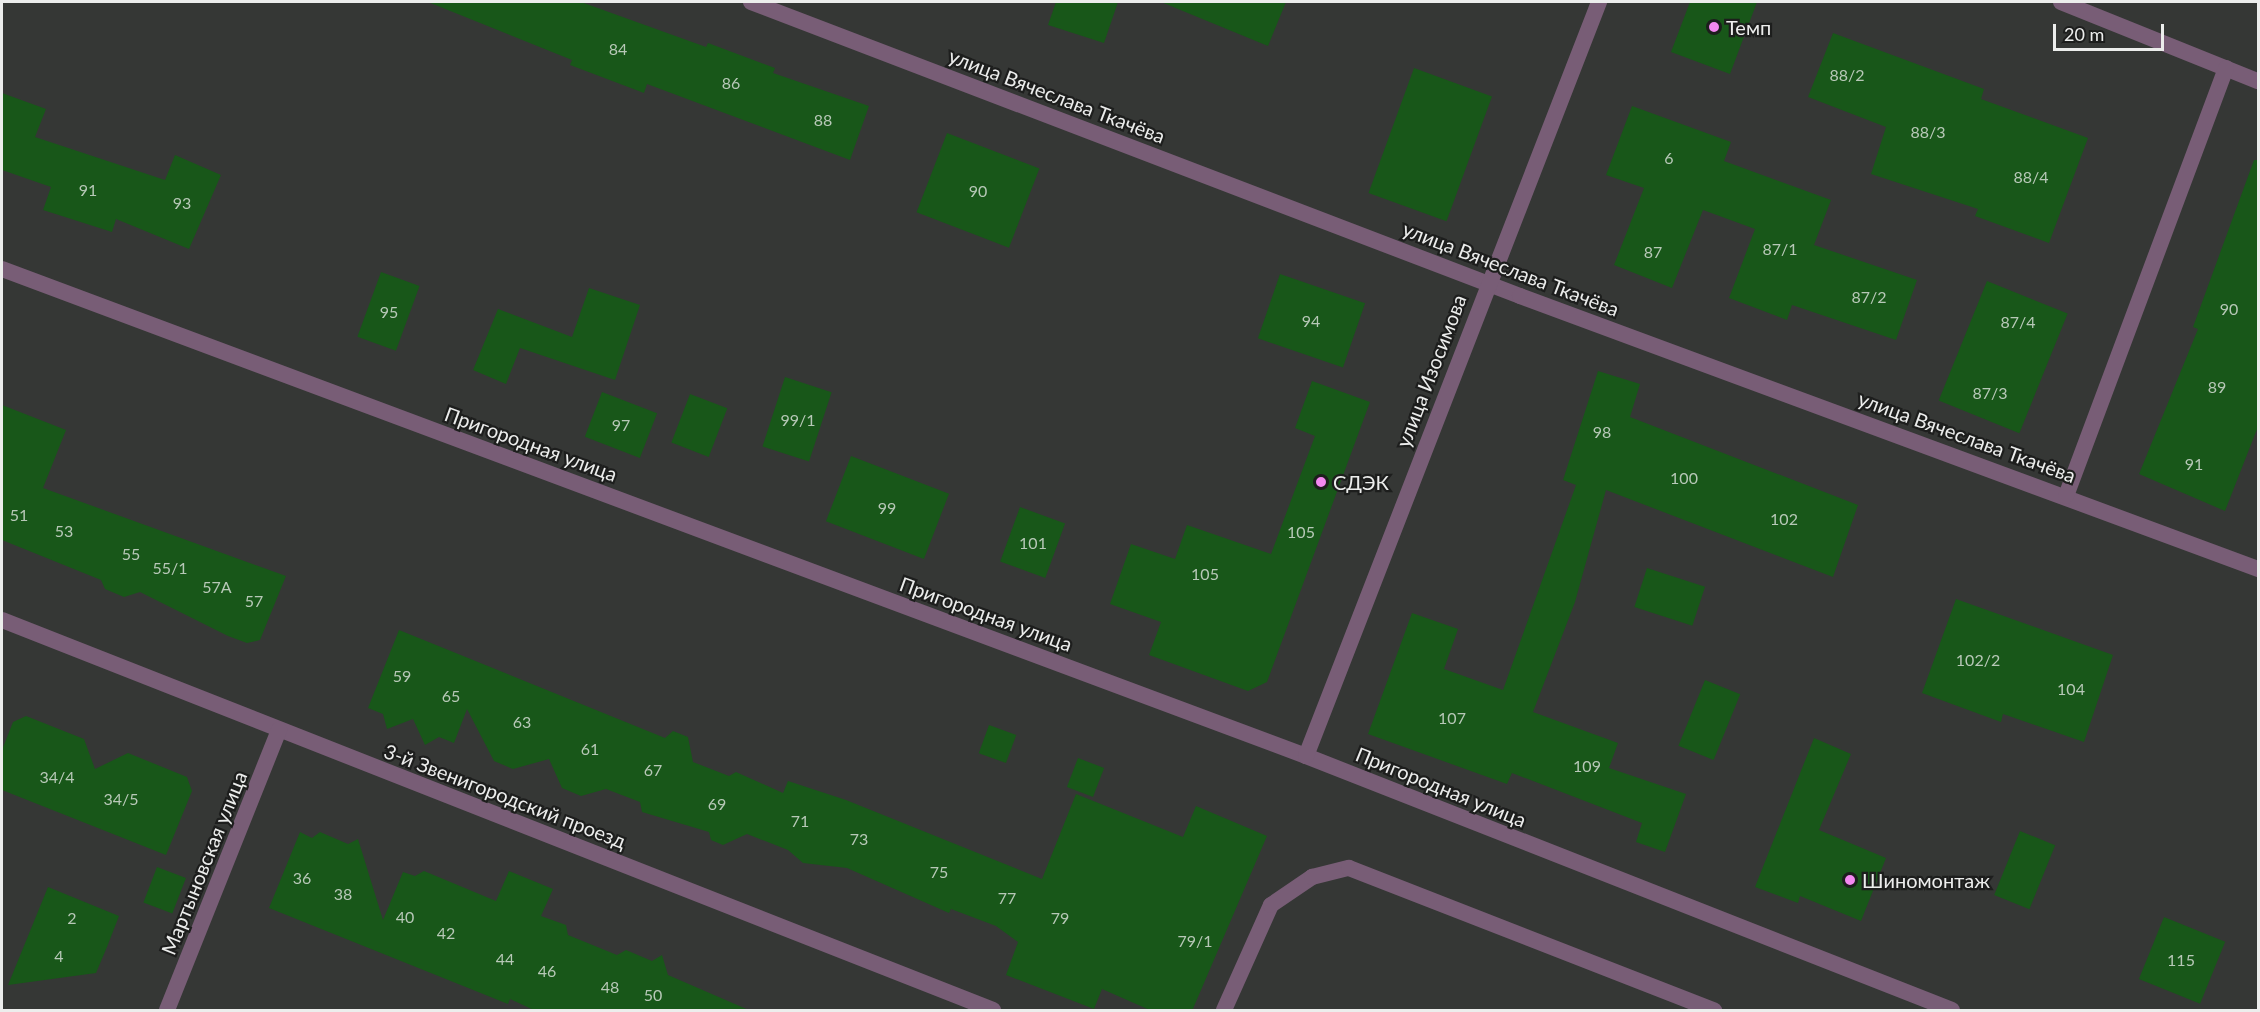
<!DOCTYPE html>
<html>
<head>
<meta charset="utf-8">
<style>
  body { margin:0 }
  #map { position:relative; width:2260px; height:1012px; overflow:hidden; background:#353735; font-family:Lato,sans-serif }
  div>[style] { position:absolute }
  .building>* { inset:0; background:#185719; transform-origin:0 0 }
  .minor>* { height:16px; margin:-8px; padding:0 8px; transform-origin:8px; border-radius:8px; background:#785d76 }
  .tertiary>* { height:16px; margin:-8px; padding:0 8px; transform-origin:8px; border-radius:8px; background:#785d76 }
  .dots>* { width:16px; height:16px; translate:-50% -50%; box-sizing:border-box; border:3px solid #1d1e1d; border-radius:50% }
  span { translate:-50% -50%; white-space:nowrap; text-align:center; line-height:1.15; -webkit-text-stroke:4.5px #1d1e1d; paint-order:stroke }
  .number-label { font-size:16px; color:#b7c8b7 }
  .number-label span { -webkit-text-stroke-width:0 }
  .poi-label { font-size:20px; color:#ecedec }
  .left { translate:0 -50%; text-align:left }
  .street-label { font-size:20px; color:#ecedec }
  .frame { position:absolute; inset:0; border:3px solid #ecedec; pointer-events:none }
  .scale { position:absolute; left:2053px; top:24px; width:111px; height:27px; box-sizing:border-box; border:3px solid #ecedec; border-top:0; padding-left:8px; font-size:18px; line-height:21px; white-space:nowrap; color:#ecedec; -webkit-text-stroke:4px #1d1e1d; paint-order:stroke }
</style>
</head>
<body>
<div id="map">
  <div class="building">
    <i style="clip-path:polygon(428px 2px,581px 2px,706px 47px,708px 43px,775px 68px,773px 73px,869px 106px,850px 160px,647px 84px,644px 93px,570px 65px,572px 60px)"></i>
    <i style="clip-path:polygon(1056px 2px,1118px 2px,1104px 43px,1048px 25px)"></i>
    <i style="clip-path:polygon(1161px 2px,1286px 2px,1268px 46px)"></i>
    <i style="clip-path:polygon(1690px 2px,1757px 2px,1730px 74px,1671px 52px)"></i>
    <i style="clip-path:polygon(1833px 33px,1984px 89px,1981px 99px,2088px 138px,2049px 243px,1975px 216px,1978px 209px,1871px 174px,1886px 127px,1808px 97px)"></i>
    <i style="left:1414px;top:68px;width:83px;height:133px;rotate:20deg"></i>
    <i style="clip-path:polygon(2px 93px,46px 109px,35px 137px,165px 180px,175px 155px,221px 175px,189px 249px,116px 219px,112px 232px,43px 210px,51px 187px,2px 170px)"></i>
    <i style="clip-path:polygon(1632px 106px,1731px 142px,1724px 161px,1831px 200px,1814px 245px,1917px 280px,1896px 340px,1792px 305px,1787px 320px,1729px 298px,1755px 229px,1703px 210px,1672px 288px,1614px 265px,1644px 188px,1606px 175px)"></i>
    <i style="left:947px;top:133px;width:99px;height:85px;rotate:21deg"></i>
    <i style="clip-path:polygon(2254px 160px,2259px 160px,2259px 424px,2225px 511px,2139px 474px,2198px 329px,2193px 327px)"></i>
    <i style="left:381px;top:272px;width:41px;height:69px;rotate:20deg"></i>
    <i style="left:1280px;top:274px;width:90px;height:68px;rotate:19deg"></i>
    <i style="left:1987px;top:281px;width:87px;height:129px;rotate:22deg"></i>
    <i style="clip-path:polygon(589px 288px,640px 305px,615px 380px,520px 348px,506px 384px,473px 370px,498px 309px,572px 337px)"></i>
    <i style="clip-path:polygon(1598px 371px,1640px 384px,1630px 417px,1858px 505px,1833px 577px,1606px 490px,1575px 602px,1533px 712px,1618px 743px,1609px 768px,1686px 794px,1665px 852px,1636px 842px,1642px 823px,1512px 773px,1507px 784px,1368px 734px,1412px 613px,1458px 629px,1444px 669px,1503px 690px,1576px 485px,1563px 480px)"></i>
    <i style="left:785px;top:377px;width:49px;height:73px;rotate:18deg"></i>
    <i style="clip-path:polygon(1312px 381px,1370px 402px,1267px 682px,1248px 691px,1149px 655px,1161px 622px,1110px 604px,1131px 544px,1175px 559px,1187px 525px,1271px 554px,1315px 436px,1295px 428px)"></i>
    <i style="left:602px;top:392px;width:59px;height:48px;rotate:21deg"></i>
    <i style="left:690px;top:394px;width:40px;height:52px;rotate:21deg"></i>
    <i style="clip-path:polygon(2px 405px,66px 430px,43px 488px,286px 576px,260px 640px,247px 643px,228px 636px,140px 592px,124px 597px,105px 589px,101px 580px,2px 540px)"></i>
    <i style="left:851px;top:456px;width:105px;height:70px;rotate:21deg"></i>
    <i style="left:1020px;top:507px;width:48px;height:58px;rotate:20deg"></i>
    <i style="left:1647px;top:568px;width:61px;height:41px;rotate:18deg"></i>
    <i style="clip-path:polygon(1956px 599px,2113px 655px,2084px 742px,2003px 714px,2001px 722px,1922px 693px)"></i>
    <i style="clip-path:polygon(399px 630px,665px 738px,673px 731px,688px 737px,693px 762px,729px 776px,736px 772px,783px 793px,788px 781px,846px 800px,1042px 879px,1076px 794px,1183px 837px,1196px 806px,1267px 836px,1192px 1011px,1152px 1011px,1102px 989px,1094px 1009px,1006px 975px,1018px 942px,996px 926px,951px 909px,949px 913px,847px 868px,803px 863px,788px 850px,747px 834px,723px 845px,711px 840px,709px 832px,642px 812px,640px 802px,606px 789px,581px 796px,562px 788px,549px 759px,513px 769px,494px 761px,467px 709px,454px 743px,439px 737px,425px 745px,413px 719px,387px 729px,383px 714px,368px 708px)"></i>
    <i style="left:1705px;top:680px;width:38px;height:71px;rotate:22deg"></i>
    <i style="clip-path:polygon(26px 716px,84px 739px,95px 769px,128px 753px,187px 777px,192px 791px,166px 855px,2px 790px,2px 750px,13px 722px)"></i>
    <i style="left:989px;top:725px;width:29px;height:30px;rotate:20deg"></i>
    <i style="clip-path:polygon(1814px 738px,1851px 754px,1819px 830px,1886px 858px,1861px 921px,1800px 896px,1798px 903px,1755px 887px)"></i>
    <i style="left:1078px;top:758px;width:28px;height:31px;rotate:21deg"></i>
    <i style="left:2020px;top:831px;width:38px;height:69px;rotate:22deg"></i>
    <i style="clip-path:polygon(300px 832px,312px 838px,320px 832px,348px 844px,358px 839px,383px 920px,403px 872px,415px 876px,424px 871px,496px 901px,509px 871px,553px 889px,541px 916px,566px 925px,568px 935px,617px 955px,626px 950px,652px 961px,662px 955px,668px 975px,751px 1011px,536px 1011px,510px 999px,508px 1004px,269px 908px)"></i>
    <i style="left:157px;top:867px;width:31px;height:38px;rotate:21deg"></i>
    <i style="clip-path:polygon(48px 887px,119px 916px,107px 947px,96px 973px,8px 985px)"></i>
    <i style="left:2164px;top:917px;width:66px;height:67px;rotate:22deg"></i>
  </div>
  <div class="minor">
    <i style="left:751px;top:2px;width:823px;rotate:20.92deg"></i>
    <i style="left:1520px;top:296px;width:787px;rotate:20.3deg"></i>
    <i style="left:2061px;top:2px;width:212px;rotate:21.9deg"></i>
    <i style="left:2066px;top:496px;width:457px;rotate:-69.5deg"></i>
    <i style="left:2px;top:620px;width:1065px;rotate:21.48deg"></i>
    <i style="left:167px;top:1010px;width:302px;rotate:-68.2deg"></i>
    <i style="left:1224px;top:1010px;width:115px;rotate:-65.9deg"></i>
    <i style="left:1271px;top:905px;width:50px;rotate:-34.3deg"></i>
    <i style="left:1312px;top:877px;width:38px;rotate:-14deg"></i>
    <i style="left:1349px;top:868px;width:392px;rotate:21.3deg"></i>
  </div>
  <div class="tertiary">
    <i style="left:2px;top:269px;width:1392px;rotate:20.48deg"></i>
    <i style="left:1306px;top:756px;width:694px;rotate:21.46deg"></i>
    <i style="left:1306px;top:756px;width:809px;rotate:-68.76deg"></i>
  </div>
  <div class="dots">
    <i style="left:1714px;top:27px;background:#f489f0"></i>
    <i style="left:1321px;top:482px;background:#f489f0"></i>
    <i style="left:1850px;top:880px;background:#f489f0"></i>
  </div>
  <div class="number-label">
    <span style="left:618px;top:49px">84</span>
    <span style="left:1847px;top:75px">88/2</span>
    <span style="left:731px;top:83px">86</span>
    <span style="left:823px;top:120px">88</span>
    <span style="left:1928px;top:132px">88/3</span>
    <span style="left:1669px;top:158px">6</span>
    <span style="left:2031px;top:177px">88/4</span>
    <span style="left:88px;top:190px">91</span>
    <span style="left:978px;top:191px">90</span>
    <span style="left:182px;top:203px">93</span>
    <span style="left:1780px;top:249px">87/1</span>
    <span style="left:1653px;top:252px">87</span>
    <span style="left:1869px;top:297px">87/2</span>
    <span style="left:2229px;top:309px">90</span>
    <span style="left:389px;top:312px">95</span>
    <span style="left:1311px;top:321px">94</span>
    <span style="left:2018px;top:322px">87/4</span>
    <span style="left:2217px;top:387px">89</span>
    <span style="left:1990px;top:393px">87/3</span>
    <span style="left:798px;top:420px">99/1</span>
    <span style="left:621px;top:425px">97</span>
    <span style="left:1602px;top:432px">98</span>
    <span style="left:2194px;top:464px">91</span>
    <span style="left:1684px;top:478px">100</span>
    <span style="left:887px;top:508px">99</span>
    <span style="left:19px;top:515px">51</span>
    <span style="left:1784px;top:519px">102</span>
    <span style="left:64px;top:531px">53</span>
    <span style="left:1301px;top:532px">105</span>
    <span style="left:1033px;top:543px">101</span>
    <span style="left:131px;top:554px">55</span>
    <span style="left:170px;top:568px">55/1</span>
    <span style="left:1205px;top:574px">105</span>
    <span style="left:217px;top:587px">57А</span>
    <span style="left:254px;top:601px">57</span>
    <span style="left:1978px;top:660px">102/2</span>
    <span style="left:402px;top:676px">59</span>
    <span style="left:2071px;top:689px">104</span>
    <span style="left:451px;top:696px">65</span>
    <span style="left:1452px;top:718px">107</span>
    <span style="left:522px;top:722px">63</span>
    <span style="left:590px;top:749px">61</span>
    <span style="left:1587px;top:766px">109</span>
    <span style="left:653px;top:770px">67</span>
    <span style="left:57px;top:777px">34/4</span>
    <span style="left:121px;top:799px">34/5</span>
    <span style="left:717px;top:804px">69</span>
    <span style="left:800px;top:821px">71</span>
    <span style="left:859px;top:839px">73</span>
    <span style="left:939px;top:872px">75</span>
    <span style="left:302px;top:878px">36</span>
    <span style="left:343px;top:894px">38</span>
    <span style="left:1007px;top:898px">77</span>
    <span style="left:405px;top:917px">40</span>
    <span style="left:72px;top:918px">2</span>
    <span style="left:1060px;top:918px">79</span>
    <span style="left:446px;top:933px">42</span>
    <span style="left:1195px;top:941px">79/1</span>
    <span style="left:59px;top:956px">4</span>
    <span style="left:505px;top:959px">44</span>
    <span style="left:2181px;top:960px">115</span>
    <span style="left:547px;top:971px">46</span>
    <span style="left:610px;top:987px">48</span>
    <span style="left:653px;top:995px">50</span>
  </div>
  <div class="poi-label">
    <span class="left" style="left:1726px;top:27px">Темп</span>
    <span class="left" style="left:1333px;top:482px">СДЭК</span>
    <span class="left" style="left:1862px;top:880px">Шиномонтаж</span>
  </div>
  <div class="street-label">
    <span style="left:1057px;top:96px;rotate:21deg">улица Вячеслава Ткачёва</span>
    <span style="left:1511px;top:269px;rotate:21deg">улица Вячеслава Ткачёва</span>
    <span style="left:1431px;top:371px;rotate:-69deg">улица Изосимова</span>
    <span style="left:1967px;top:437px;rotate:20deg">улица Вячеслава Ткачёва</span>
    <span style="left:531px;top:444px;rotate:20deg">Пригородная улица</span>
    <span style="left:986px;top:614px;rotate:20deg">Пригородная улица</span>
    <span style="left:1441px;top:787px;rotate:22deg">Пригородная улица</span>
    <span style="left:505px;top:796px;rotate:21deg">3-й Звенигородский проезд</span>
    <span style="left:204px;top:863px;rotate:-68deg">Мартыновская улица</span>
  </div>
  <div class="frame"></div>
  <div class="scale">20 m</div>
</div>
</body>
</html>
